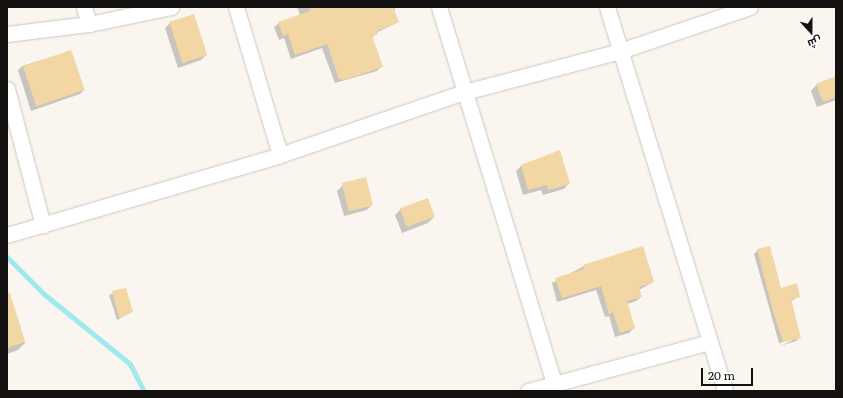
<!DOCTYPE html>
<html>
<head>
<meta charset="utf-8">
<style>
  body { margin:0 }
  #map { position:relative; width:843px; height:398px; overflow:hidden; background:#faf6ef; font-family:Literata,Cairo,serif }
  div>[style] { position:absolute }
  .shadow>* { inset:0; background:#0003 }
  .stream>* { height:5px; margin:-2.5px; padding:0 2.5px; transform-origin:2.5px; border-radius:2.5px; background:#a0e9ee }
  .building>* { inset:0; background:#f2d6a4; transform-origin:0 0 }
  .roads { filter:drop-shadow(0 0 1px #cbc7c0) drop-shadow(0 0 1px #cbc7c0) }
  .street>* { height:15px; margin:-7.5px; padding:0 7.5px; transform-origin:7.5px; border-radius:7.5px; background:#fff }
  span { translate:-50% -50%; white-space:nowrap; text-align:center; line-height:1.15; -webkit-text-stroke:3.5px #fff; paint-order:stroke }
  .frame { position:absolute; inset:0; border:8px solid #131210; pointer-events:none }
  .north { position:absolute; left:791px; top:12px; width:40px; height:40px; -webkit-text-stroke:3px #fff; paint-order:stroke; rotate:159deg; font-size:11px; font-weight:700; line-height:16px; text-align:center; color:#131210 }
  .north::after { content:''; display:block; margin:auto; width:14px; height:18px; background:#131210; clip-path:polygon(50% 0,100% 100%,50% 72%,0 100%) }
  .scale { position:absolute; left:701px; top:368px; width:52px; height:18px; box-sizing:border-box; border:2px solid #131210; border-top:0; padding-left:5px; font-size:12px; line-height:14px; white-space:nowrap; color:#131210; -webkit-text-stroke:3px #fff; paint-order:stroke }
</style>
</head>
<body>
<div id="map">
  <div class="shadow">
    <i style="clip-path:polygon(297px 7px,396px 7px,394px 11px,398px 22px,376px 33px,372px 38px,382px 66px,377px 71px,335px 83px,322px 48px,291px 59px,284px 38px,279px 40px,274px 27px,279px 23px,300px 15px)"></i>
    <i style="clip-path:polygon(170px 23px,206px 55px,201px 60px,178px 68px,165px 28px)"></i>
    <i style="clip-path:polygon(71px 51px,84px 90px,80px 94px,31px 111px,18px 70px,22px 66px)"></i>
    <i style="clip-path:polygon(836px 80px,836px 100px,817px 107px,811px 91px,817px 84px)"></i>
    <i style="clip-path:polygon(521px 166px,569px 183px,564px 189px,543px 195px,541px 190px,523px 195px,516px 171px)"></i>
    <i style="clip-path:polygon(343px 185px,372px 204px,367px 210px,344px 216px,337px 191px)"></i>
    <i style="clip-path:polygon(401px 209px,434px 217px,428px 223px,402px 233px,395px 215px)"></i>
    <i style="clip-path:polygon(758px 250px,780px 289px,799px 296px,790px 302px,800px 337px,796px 341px,780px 346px,797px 338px,779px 343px,754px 254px)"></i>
    <i style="clip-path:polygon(584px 266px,653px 282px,639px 290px,641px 297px,636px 301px,627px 304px,634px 328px,629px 333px,615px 337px,609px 316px,605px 317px,596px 290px,557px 302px,552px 283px)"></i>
    <i style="clip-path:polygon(126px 289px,132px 312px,117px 320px,109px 295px)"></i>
    <i style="clip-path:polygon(17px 316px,25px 343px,18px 350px,7px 354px,7px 319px)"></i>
  </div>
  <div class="stream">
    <i style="left:7px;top:257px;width:52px;rotate:45deg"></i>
    <i style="left:44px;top:294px;width:111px;rotate:39.1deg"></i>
    <i style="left:130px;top:364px;width:30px;rotate:63deg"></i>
  </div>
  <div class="building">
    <i style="clip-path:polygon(309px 7px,393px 7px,399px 22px,377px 31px,378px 34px,372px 36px,383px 67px,344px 80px,339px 79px,327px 44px,295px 55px,288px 34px,283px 36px,278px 22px,310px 11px)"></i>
    <i style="left:194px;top:14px;width:43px;height:26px;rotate:72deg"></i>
    <i style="left:71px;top:50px;width:42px;height:51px;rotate:71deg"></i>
    <i style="clip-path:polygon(836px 76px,836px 97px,823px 102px,816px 84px)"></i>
    <i style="clip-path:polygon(560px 150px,570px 184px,548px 190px,547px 185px,528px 190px,521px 165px)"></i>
    <i style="left:366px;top:177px;width:29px;height:25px;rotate:76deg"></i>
    <i style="left:428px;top:198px;width:20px;height:30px;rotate:70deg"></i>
    <i style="clip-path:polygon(643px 246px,654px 282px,639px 287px,642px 297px,627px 301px,635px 328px,620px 333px,613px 312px,609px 314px,601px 286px,562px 298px,555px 278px,584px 269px,583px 265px)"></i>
    <i style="clip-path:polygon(770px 246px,781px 288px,797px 283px,800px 297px,791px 299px,801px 338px,783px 342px,773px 311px,757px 249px)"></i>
    <i style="clip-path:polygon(126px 288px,133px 312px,119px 318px,112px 291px)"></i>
    <i style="clip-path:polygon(7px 293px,10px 293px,25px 342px,7px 348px)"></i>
  </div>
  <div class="roads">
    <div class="street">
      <i style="left:84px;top:7px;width:18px;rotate:74deg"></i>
      <i style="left:236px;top:7px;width:154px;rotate:73.4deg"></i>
      <i style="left:439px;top:7px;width:392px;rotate:73deg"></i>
      <i style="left:607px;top:7px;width:402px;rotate:72.9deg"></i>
      <i style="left:7px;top:34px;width:83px;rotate:-7deg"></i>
      <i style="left:89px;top:24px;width:84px;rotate:-11.7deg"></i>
      <i style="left:7px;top:89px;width:141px;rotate:75.2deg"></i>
      <i style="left:7px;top:235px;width:284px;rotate:-16.3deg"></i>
      <i style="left:280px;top:155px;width:194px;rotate:-18.9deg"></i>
      <i style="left:464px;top:92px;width:161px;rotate:-14.7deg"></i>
      <i style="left:620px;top:51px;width:137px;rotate:-18.7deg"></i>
      <i style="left:528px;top:391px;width:188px;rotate:-15.1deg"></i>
    </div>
  </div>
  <div class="frame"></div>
  <div class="north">ش</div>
  <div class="scale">20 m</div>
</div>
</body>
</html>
